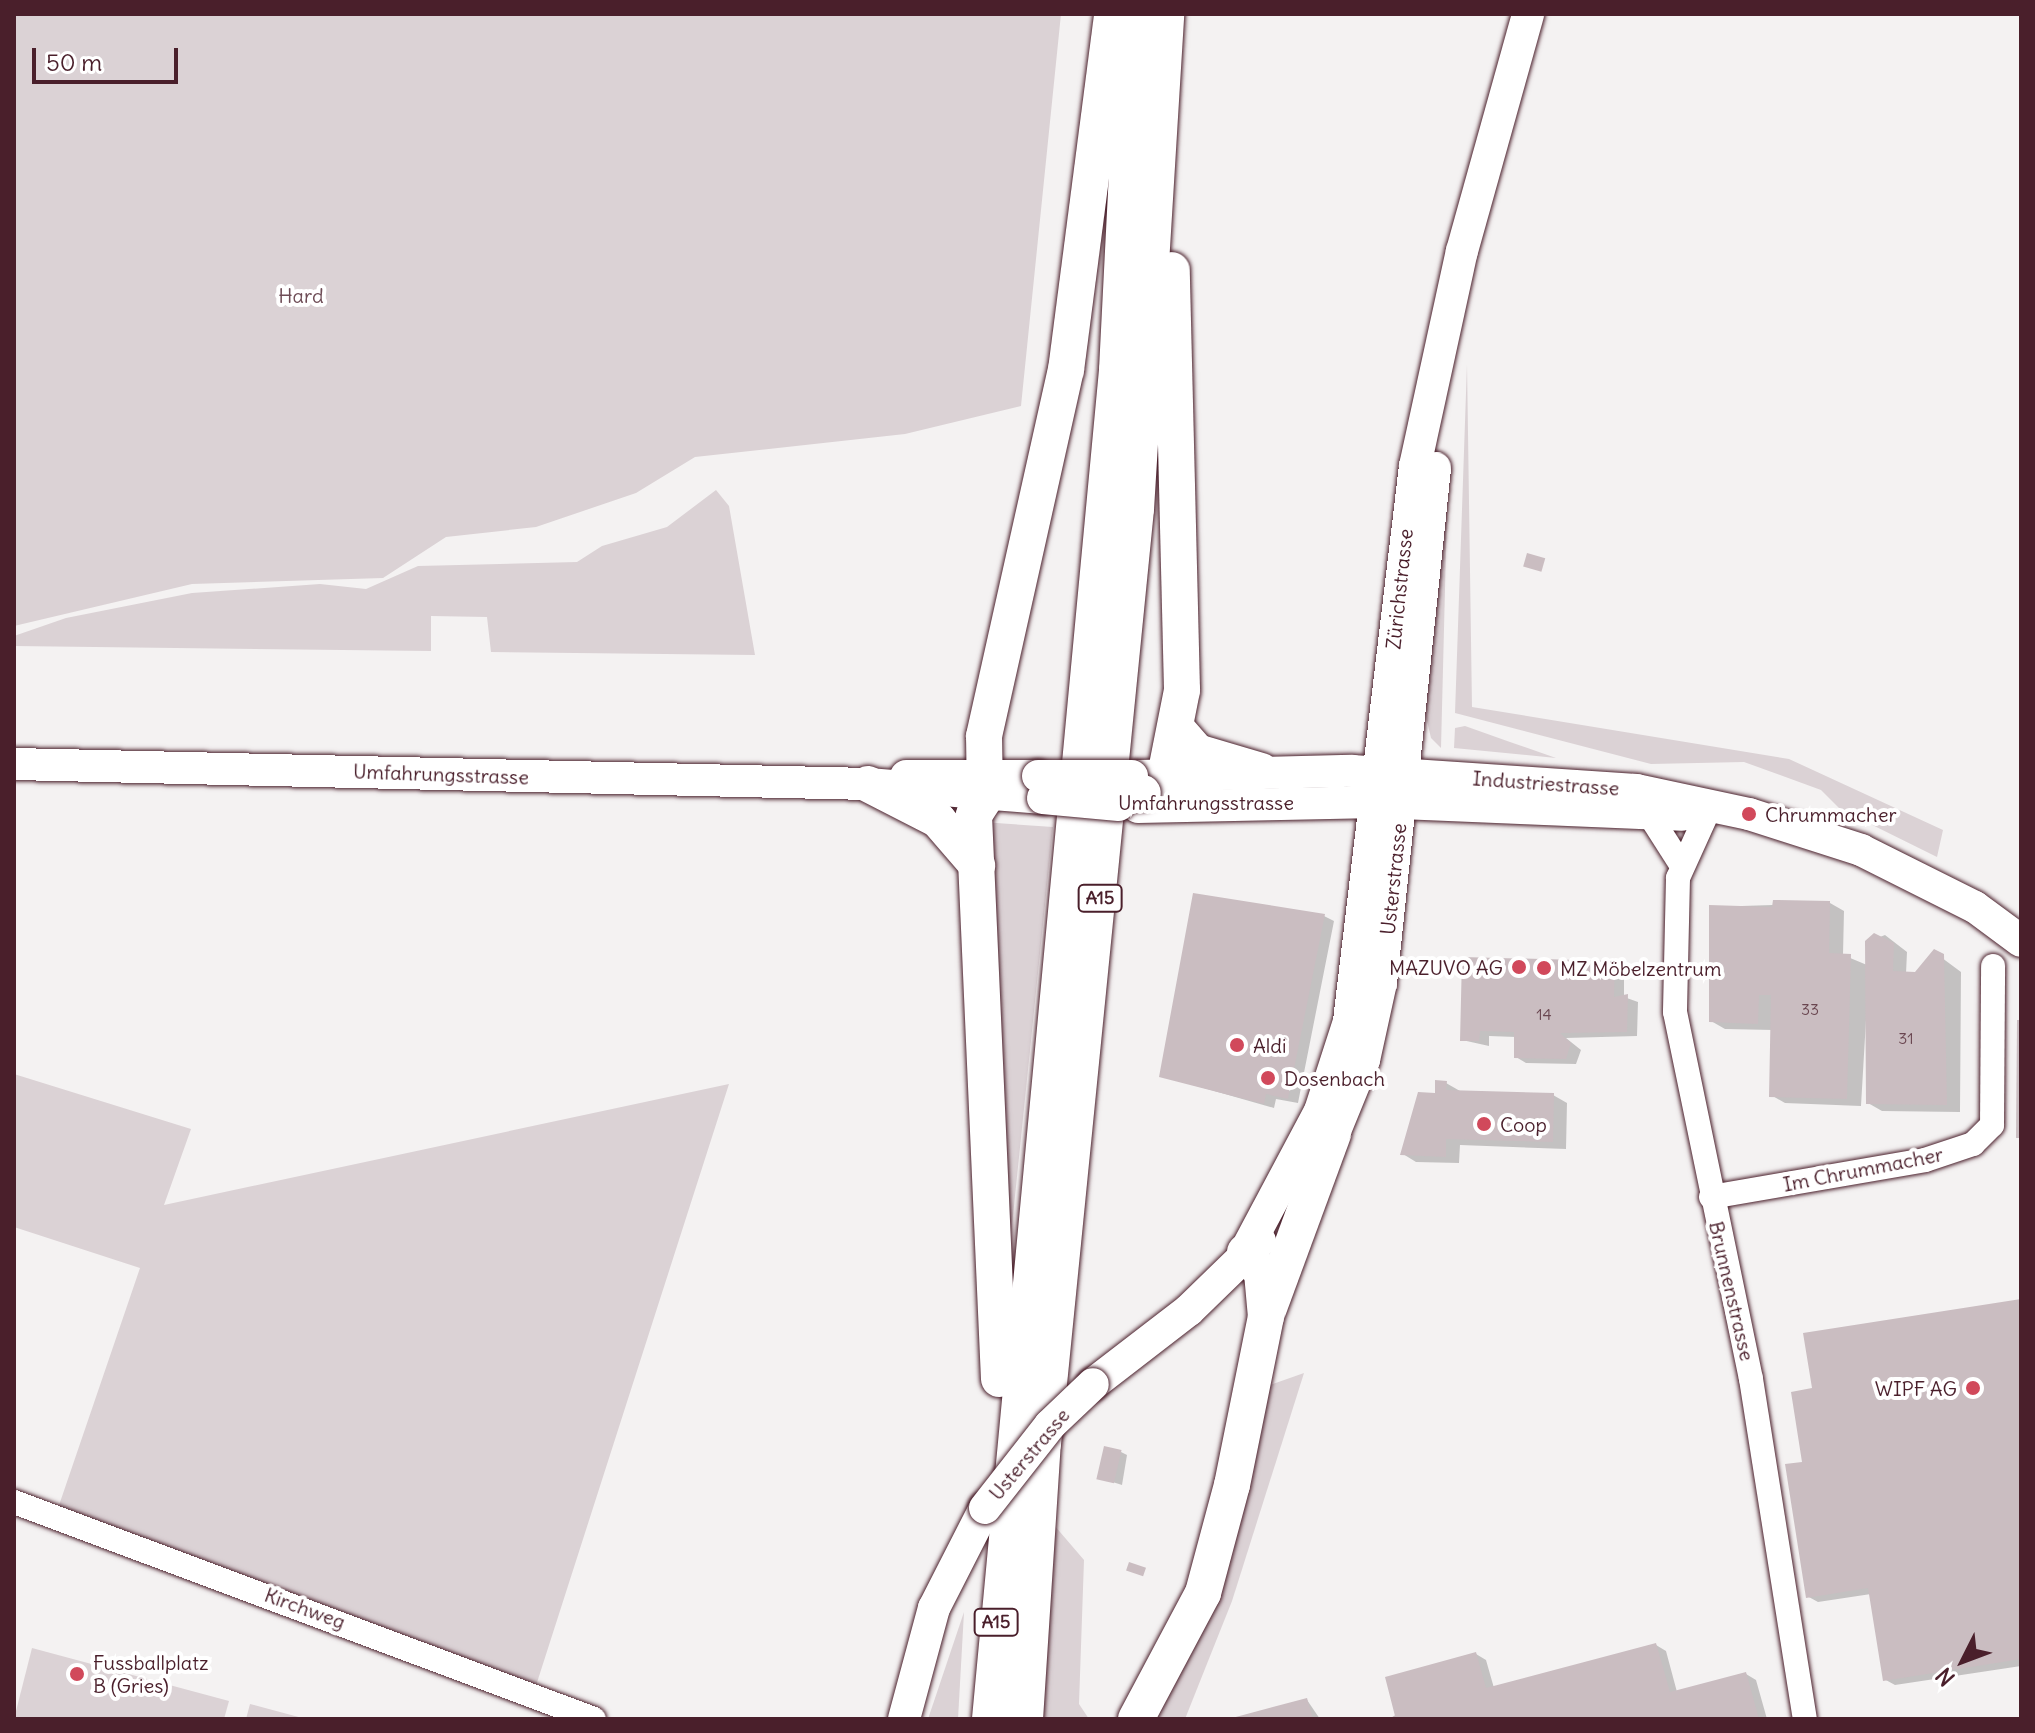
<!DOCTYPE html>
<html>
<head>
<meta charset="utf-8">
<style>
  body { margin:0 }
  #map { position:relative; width:2035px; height:1733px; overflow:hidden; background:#f4f2f2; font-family:Delius,sans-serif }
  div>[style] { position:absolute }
  .green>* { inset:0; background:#dbd2d5 }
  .shadow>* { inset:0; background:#0003 }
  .building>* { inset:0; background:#cabdc1; transform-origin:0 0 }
  .roads { filter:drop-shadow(0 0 2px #4a1f2b) drop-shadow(0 0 2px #4a1f2b) }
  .minor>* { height:24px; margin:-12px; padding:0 12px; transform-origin:12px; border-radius:12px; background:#fff }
  .major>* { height:32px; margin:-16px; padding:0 16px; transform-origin:16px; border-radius:16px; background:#fff }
  .highway>* { height:36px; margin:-18px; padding:0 18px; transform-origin:18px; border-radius:18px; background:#fff }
  .bridges { filter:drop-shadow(0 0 2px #4a1f2b) drop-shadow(0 0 2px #4a1f2b) }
  .major-bridge>* { height:32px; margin:-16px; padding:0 16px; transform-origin:16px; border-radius:16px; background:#fff }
  .highway-bridge>* { height:36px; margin:-18px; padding:0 18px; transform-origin:18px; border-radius:18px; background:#fff }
  .dots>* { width:22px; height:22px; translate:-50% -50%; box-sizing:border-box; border:4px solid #fff; border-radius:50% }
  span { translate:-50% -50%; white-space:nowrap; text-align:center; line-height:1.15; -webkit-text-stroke:8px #fff; paint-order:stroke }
  .number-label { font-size:16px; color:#6a4650 }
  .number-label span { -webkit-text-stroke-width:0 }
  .shield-label span { padding:2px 6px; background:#fff; border:2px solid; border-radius:6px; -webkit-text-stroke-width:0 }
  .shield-label { font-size:18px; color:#4a1f2b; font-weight:700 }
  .park-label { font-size:20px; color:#6e4c56 }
  .street-label { font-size:20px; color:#4a1f2b }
  .poi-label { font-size:20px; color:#4a1f2b }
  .left { translate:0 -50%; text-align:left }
  .right { translate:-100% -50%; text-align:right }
  .frame { position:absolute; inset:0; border:16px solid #4a1f2b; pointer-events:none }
  .north { position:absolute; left:1923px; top:1621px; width:80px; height:80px; -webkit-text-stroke:6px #fff; paint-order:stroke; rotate:228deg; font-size:22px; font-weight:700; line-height:32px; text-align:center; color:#4a1f2b }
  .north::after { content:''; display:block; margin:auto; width:28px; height:36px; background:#4a1f2b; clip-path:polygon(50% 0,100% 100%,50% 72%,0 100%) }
  .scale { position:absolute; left:32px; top:48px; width:146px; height:36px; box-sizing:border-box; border:4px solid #4a1f2b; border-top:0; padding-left:10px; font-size:24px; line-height:28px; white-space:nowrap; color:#4a1f2b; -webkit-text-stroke:6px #fff; paint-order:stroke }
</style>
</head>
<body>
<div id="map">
  <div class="green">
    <i style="clip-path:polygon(14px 14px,1061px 14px,1021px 406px,905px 434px,695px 457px,636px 493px,536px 527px,446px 537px,383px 578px,192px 584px,14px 626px)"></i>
    <i style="clip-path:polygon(1467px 364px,1472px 707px,1789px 759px,1943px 830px,1937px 857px,1840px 809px,1821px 790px,1744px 762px,1651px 764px,1455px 713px)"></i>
    <i style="clip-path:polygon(1448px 470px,1441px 748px,1431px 738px,1424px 708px)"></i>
    <i style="clip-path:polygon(716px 490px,729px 506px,755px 655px,491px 652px,487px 617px,431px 616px,431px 651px,14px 646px,14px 636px,66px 618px,192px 593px,320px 584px,366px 589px,418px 566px,577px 562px,602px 546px,667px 527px)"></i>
    <i style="clip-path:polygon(1465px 726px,1510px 742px,1556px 758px,1454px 748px,1455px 728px)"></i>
    <i style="clip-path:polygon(982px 822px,1053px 827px,1005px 1293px)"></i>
    <i style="clip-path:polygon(14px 1074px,191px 1129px,164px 1205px,729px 1084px,533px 1695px,55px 1517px,140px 1268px,14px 1227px)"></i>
    <i style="clip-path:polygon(1304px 1373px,1232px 1601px,1185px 1719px,1154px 1719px,1267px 1386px)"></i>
    <i style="clip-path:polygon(1054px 1525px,1084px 1560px,1079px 1704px,1089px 1719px,1043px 1719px)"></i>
    <i style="clip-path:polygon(964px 1612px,958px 1719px,928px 1719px)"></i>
    <i style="clip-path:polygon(32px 1648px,229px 1701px,224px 1719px,14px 1719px)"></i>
    <i style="clip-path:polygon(250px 1704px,306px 1719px,246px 1719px)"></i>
  </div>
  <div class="shadow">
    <i style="clip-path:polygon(1830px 903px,1844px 911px,1843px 955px,1867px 965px,1867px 942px,1885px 935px,1907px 952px,1906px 974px,1916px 974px,1934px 952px,1961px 972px,1960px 1112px,1882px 1111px,1868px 1103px,1867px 1003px,1861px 1106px,1785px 1103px,1771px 1095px,1773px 1030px,1725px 1029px,1711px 1021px,1711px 907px)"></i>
    <i style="clip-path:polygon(1324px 916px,1334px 921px,1298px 1103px,1276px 1099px,1274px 1108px,1162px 1076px)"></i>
    <i style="clip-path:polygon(1614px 963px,1624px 969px,1624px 997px,1638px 1002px,1637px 1036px,1566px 1038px,1581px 1050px,1576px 1064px,1526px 1063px,1516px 1057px,1516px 1037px,1489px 1036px,1489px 1046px,1462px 1040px)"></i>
    <i style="clip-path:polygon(1446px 1083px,1460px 1091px,1553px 1095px,1567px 1103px,1566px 1149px,1460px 1145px,1459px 1163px,1416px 1162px,1403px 1154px)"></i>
    <i style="clip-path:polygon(2021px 1301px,2021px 1666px,1895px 1685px,1884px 1679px,1871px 1594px,1818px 1602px,1807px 1596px,1804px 1464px,1814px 1390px)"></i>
    <i style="clip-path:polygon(1121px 1452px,1127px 1455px,1122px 1485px,1100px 1478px)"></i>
    <i style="clip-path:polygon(1656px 1645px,1666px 1651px,1677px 1692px,1746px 1674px,1756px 1680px,1767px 1719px,1390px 1719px,1476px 1654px,1486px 1660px,1494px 1688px)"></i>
    <i style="clip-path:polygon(1307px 1700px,1320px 1719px,1236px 1719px)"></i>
  </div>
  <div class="building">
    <i style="left:1527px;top:553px;width:19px;height:14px;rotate:16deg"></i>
    <i style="clip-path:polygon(1193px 893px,1325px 914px,1288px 1099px,1266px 1094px,1264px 1104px,1159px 1077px)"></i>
    <i style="clip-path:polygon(1773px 900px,1830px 901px,1829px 953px,1851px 954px,1847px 1099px,1769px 1097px,1771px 995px,1759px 995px,1758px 1024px,1709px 1022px,1709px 905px,1772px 907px)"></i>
    <i style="clip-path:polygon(1874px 933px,1894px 943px,1893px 971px,1915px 972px,1934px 949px,1944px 954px,1947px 1105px,1866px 1104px,1865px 941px)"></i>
    <i style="clip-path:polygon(1462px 957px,1615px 961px,1614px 997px,1628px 994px,1627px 1032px,1560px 1033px,1571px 1043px,1566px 1059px,1514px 1058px,1514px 1032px,1480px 1031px,1479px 1041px,1460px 1041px)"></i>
    <i style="clip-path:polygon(2017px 1020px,2021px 1020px,2021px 1138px,2016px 1138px)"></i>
    <i style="clip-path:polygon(1435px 1080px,1447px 1081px,1446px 1090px,1554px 1093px,1553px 1142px,1446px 1139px,1446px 1157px,1400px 1155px,1418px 1092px,1435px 1093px)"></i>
    <i style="clip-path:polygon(2021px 1299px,2021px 1659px,1883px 1681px,1868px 1588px,1806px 1598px,1785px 1464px,1802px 1462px,1791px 1392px,1812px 1388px,1803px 1333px)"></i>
    <i style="left:1104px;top:1446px;width:18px;height:34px;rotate:13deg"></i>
    <i style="left:1129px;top:1562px;width:18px;height:9px;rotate:19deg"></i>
    <i style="clip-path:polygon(1656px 1643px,1670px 1692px,1746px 1672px,1759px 1719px,1386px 1719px,1395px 1716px,1385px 1677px,1476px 1652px,1486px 1688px)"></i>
    <i style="clip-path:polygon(1307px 1698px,1313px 1719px,1232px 1719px,1232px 1718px)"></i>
  </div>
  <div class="roads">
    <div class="minor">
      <i style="left:1710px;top:807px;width:78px;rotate:114.3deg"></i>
      <i style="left:1678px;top:878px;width:134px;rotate:91.3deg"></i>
      <i style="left:1675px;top:1012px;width:375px;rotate:78.3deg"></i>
      <i style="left:1751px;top:1379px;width:344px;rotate:81deg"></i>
      <i style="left:1648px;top:813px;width:59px;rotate:57.4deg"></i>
      <i style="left:1711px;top:1197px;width:217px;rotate:-9.8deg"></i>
      <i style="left:1925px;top:1160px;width:51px;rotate:-18.4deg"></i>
      <i style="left:1973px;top:1144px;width:27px;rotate:-45deg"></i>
      <i style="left:1992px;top:1125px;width:159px;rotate:-89.6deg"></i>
      <i style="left:14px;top:1502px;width:619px;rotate:20.51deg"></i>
    </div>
    <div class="major">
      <i style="left:14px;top:764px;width:854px;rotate:1.34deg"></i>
      <i style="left:868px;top:784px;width:176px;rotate:4.6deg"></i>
      <i style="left:906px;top:776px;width:132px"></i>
      <i style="left:1140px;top:776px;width:212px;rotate:-1.4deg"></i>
      <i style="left:1352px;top:771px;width:285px;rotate:3.8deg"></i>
      <i style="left:1636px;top:790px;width:116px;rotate:12deg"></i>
      <i style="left:1749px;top:814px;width:118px;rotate:17.8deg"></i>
      <i style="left:1861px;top:850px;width:127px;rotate:26.6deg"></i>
      <i style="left:1975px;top:907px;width:57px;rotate:36.5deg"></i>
      <i style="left:1138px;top:807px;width:239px;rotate:-1.2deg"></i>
      <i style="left:1377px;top:802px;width:305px;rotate:2.4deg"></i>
      <i style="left:1335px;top:1131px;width:77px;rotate:-67.8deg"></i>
      <i style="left:1364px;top:1060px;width:79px;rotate:-77.6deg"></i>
      <i style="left:1381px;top:983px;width:518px;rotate:-84.01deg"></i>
      <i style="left:1245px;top:1252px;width:160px;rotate:-62deg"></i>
      <i style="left:1320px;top:1111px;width:95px;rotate:-72.1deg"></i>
      <i style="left:1349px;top:1021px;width:559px;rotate:-83.22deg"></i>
      <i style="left:1415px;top:466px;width:220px;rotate:-77.7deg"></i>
      <i style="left:1462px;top:251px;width:246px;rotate:-74.4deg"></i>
      <i style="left:1093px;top:1384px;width:121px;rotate:-37.6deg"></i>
      <i style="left:1189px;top:1310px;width:99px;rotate:-44.2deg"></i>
      <i style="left:904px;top:1719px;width:115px;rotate:-74.9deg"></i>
      <i style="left:934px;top:1608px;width:112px;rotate:-63deg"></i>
    </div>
    <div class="highway">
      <i style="left:1178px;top:730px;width:29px;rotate:49deg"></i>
      <i style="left:1197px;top:752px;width:67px;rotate:16.5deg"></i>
      <i style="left:868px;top:784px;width:79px;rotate:27.2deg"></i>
      <i style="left:938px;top:820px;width:60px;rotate:49.1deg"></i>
      <i style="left:1143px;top:793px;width:28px;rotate:-38deg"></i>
      <i style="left:1165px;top:776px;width:88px;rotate:-78.8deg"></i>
      <i style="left:1182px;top:690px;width:420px;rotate:-91.4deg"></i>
      <i style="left:1269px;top:1308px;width:185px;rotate:-69.8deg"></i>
      <i style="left:999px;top:1379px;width:565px;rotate:-92.54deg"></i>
      <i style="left:974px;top:815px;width:20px;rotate:-57deg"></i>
      <i style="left:985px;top:798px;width:62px;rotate:-90.9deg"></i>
      <i style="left:984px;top:736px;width:375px;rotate:-77.4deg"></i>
      <i style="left:1066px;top:370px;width:359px;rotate:-82.6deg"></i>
      <i style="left:990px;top:1719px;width:1355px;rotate:-84.62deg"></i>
      <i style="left:1117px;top:370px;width:356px;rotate:-87.1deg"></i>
      <i style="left:1025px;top:1719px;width:276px;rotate:-86.3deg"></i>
      <i style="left:1043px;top:1444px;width:940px;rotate:-84.32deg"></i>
      <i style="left:1136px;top:509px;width:496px;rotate:-86.5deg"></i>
      <i style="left:1136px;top:1719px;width:143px;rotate:-62deg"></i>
      <i style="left:1203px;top:1593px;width:112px;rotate:-75deg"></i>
      <i style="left:1232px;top:1485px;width:171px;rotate:-78.6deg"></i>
      <i style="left:1266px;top:1317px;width:44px;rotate:-95.2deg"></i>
      <i style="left:1262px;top:1273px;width:27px;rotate:-129deg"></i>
    </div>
  </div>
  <div class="bridges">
    <div class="major-bridge">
      <i style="left:1038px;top:776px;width:94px"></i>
      <i style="left:1043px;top:798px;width:76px;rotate:5.3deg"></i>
      <i style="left:985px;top:1508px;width:105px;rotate:-51.9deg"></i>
      <i style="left:1050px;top:1425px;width:59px;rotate:-43.6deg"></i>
    </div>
    <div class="highway-bridge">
      <i style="left:1093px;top:798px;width:50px;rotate:-5.7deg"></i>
    </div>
  </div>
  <div class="dots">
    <i style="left:1749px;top:814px;background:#d1495b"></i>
    <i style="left:1519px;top:967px;background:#d1495b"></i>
    <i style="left:1544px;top:968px;background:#d1495b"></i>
    <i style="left:1237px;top:1045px;background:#d1495b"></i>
    <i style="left:1268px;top:1078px;background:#d1495b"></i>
    <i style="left:1484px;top:1124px;background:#d1495b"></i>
    <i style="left:1973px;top:1388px;background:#d1495b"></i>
    <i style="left:77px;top:1674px;background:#d1495b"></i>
  </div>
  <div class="number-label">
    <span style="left:1810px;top:1009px">33</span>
    <span style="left:1544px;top:1014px">14</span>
    <span style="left:1906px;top:1038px">31</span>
  </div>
  <div class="shield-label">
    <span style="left:1100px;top:898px">A15</span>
    <span style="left:996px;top:1622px">A15</span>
  </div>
  <div class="park-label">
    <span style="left:301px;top:295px">Hard</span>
  </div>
  <div class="street-label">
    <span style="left:1399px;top:589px;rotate:-84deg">Zürichstrasse</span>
    <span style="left:441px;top:774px;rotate:2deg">Umfahrungsstrasse</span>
    <span style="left:1546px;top:783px;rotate:4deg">Industriestrasse</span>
    <span style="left:1206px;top:802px">Umfahrungsstrasse</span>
    <span style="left:1393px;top:879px;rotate:-84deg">Usterstrasse</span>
    <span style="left:1863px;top:1169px;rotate:-11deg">Im Chrummacher</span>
    <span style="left:1732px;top:1291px;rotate:77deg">Brunnenstrasse</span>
    <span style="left:1029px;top:1454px;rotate:-50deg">Usterstrasse</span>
    <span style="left:305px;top:1608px;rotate:20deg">Kirchweg</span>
  </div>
  <div class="poi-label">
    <span class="left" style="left:1765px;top:814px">Chrummacher</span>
    <span class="right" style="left:1503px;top:967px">MAZUVO AG</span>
    <span class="left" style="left:1560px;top:968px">MZ Möbelzentrum</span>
    <span class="left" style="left:1253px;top:1045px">Aldi</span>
    <span class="left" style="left:1284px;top:1078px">Dosenbach</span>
    <span class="left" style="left:1500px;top:1124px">Coop</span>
    <span class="right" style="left:1957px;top:1388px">WIPF AG</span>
    <span class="left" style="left:93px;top:1674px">Fussballplatz<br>B (Gries)</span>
  </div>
  <div class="frame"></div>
  <div class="north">N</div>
  <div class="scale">50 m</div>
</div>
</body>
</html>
